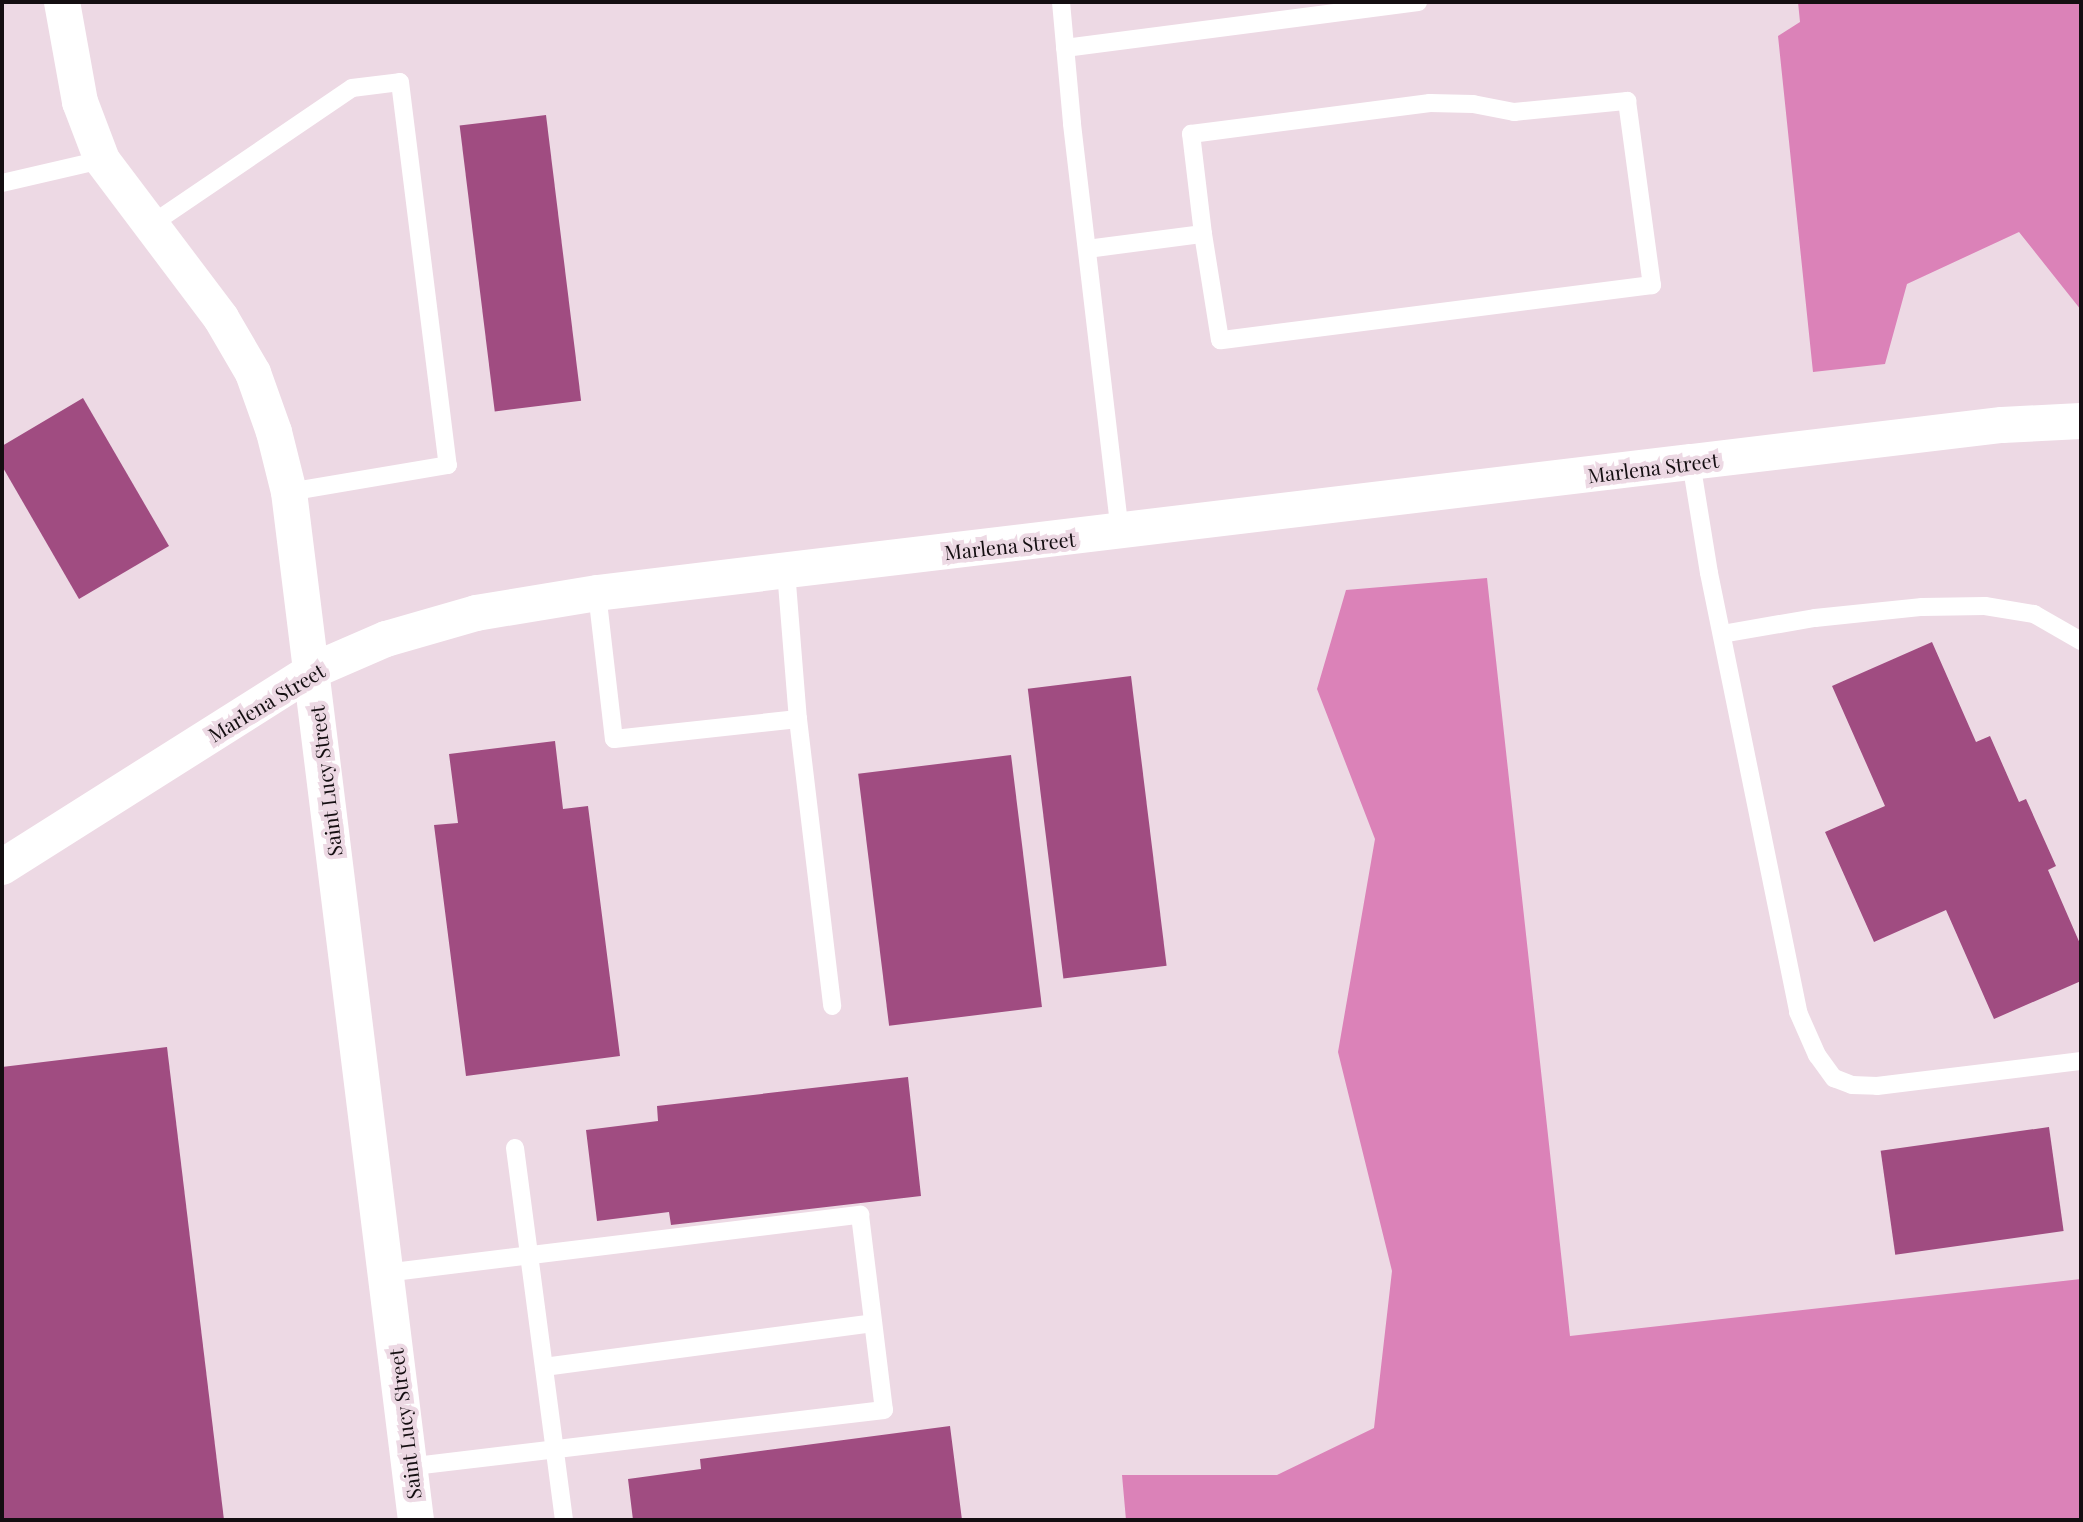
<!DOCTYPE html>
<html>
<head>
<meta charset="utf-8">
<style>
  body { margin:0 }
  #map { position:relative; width:2083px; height:1522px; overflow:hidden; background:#edd9e4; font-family:"Playfair Display",serif }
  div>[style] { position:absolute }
  .forest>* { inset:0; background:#db82b8 }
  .building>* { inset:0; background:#a04c81; transform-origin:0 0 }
  .service>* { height:18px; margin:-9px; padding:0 9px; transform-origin:9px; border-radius:9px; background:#fff }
  .minor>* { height:36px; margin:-18px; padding:0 18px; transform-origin:18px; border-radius:18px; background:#fff }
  span { translate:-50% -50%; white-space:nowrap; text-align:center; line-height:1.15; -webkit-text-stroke:8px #edd9e4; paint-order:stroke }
  .street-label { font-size:20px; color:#140e11 }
  .frame { position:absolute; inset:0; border:4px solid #140e11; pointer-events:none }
</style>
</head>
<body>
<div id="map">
  <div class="forest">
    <i style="clip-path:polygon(1798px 2px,2081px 2px,2081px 310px,2019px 232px,1907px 284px,1885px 364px,1813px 372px,1778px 36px,1800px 22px)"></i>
    <i style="clip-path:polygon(1487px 578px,1570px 1336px,2081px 1279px,2081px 1520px,1126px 1520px,1122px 1475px,1277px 1475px,1374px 1428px,1392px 1271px,1338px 1052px,1375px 839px,1317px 689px,1346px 590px)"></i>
  </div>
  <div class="building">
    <i style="left:546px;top:115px;width:288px;height:87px;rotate:83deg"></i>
    <i style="clip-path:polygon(83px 398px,169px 546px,79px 599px,2px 466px,2px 446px)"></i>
    <i style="clip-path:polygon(1932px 642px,1976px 742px,1990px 736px,2019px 802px,2026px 799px,2056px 866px,2048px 870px,2081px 946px,2081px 981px,1994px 1019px,1946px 910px,1874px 942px,1825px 832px,1885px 806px,1832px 686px)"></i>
    <i style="left:1131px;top:676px;width:292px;height:104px;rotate:83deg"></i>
    <i style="clip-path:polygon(555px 741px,563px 809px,588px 806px,620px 1056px,466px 1076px,434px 825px,458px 823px,449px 754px)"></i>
    <i style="left:1011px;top:755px;width:254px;height:154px;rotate:83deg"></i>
    <i style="clip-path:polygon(167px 1047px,224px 1520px,2px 1520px,2px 1067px)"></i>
    <i style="clip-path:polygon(908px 1077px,921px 1196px,671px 1225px,669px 1212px,597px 1221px,586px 1130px,658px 1121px,657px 1106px)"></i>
    <i style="left:2049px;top:1127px;width:105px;height:170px;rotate:82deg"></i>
    <i style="clip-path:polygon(950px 1426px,962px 1520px,633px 1520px,628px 1479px,701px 1469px,700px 1459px)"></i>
  </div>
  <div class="service">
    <i style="left:1061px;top:2px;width:122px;rotate:84.8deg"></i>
    <i style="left:1072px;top:124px;width:411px;rotate:83.3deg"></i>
    <i style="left:1065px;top:48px;width:356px;rotate:-7.4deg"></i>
    <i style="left:2px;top:183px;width:103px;rotate:-13deg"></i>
    <i style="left:149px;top:226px;width:245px;rotate:-34.2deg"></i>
    <i style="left:352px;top:88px;width:48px;rotate:-7.1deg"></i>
    <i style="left:400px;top:82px;width:386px;rotate:82.9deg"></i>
    <i style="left:448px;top:465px;width:161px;rotate:170.4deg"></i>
    <i style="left:1087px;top:249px;width:117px;rotate:-7.4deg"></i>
    <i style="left:1203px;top:234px;width:101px;rotate:-96.8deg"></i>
    <i style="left:1191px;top:134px;width:241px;rotate:-7.4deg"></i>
    <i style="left:1430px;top:103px;width:43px;rotate:1.3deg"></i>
    <i style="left:1473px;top:104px;width:42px;rotate:11deg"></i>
    <i style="left:1514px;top:112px;width:114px;rotate:-5.6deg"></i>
    <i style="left:1627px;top:101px;width:186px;rotate:82.3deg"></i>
    <i style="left:1652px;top:285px;width:435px;rotate:172.7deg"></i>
    <i style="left:1220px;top:340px;width:107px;rotate:-99.1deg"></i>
    <i style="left:1691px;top:462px;width:112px;rotate:80.8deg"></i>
    <i style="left:1709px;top:573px;width:448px;rotate:78.5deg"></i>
    <i style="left:1798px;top:1012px;width:47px;rotate:66.2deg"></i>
    <i style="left:1817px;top:1055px;width:29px;rotate:54deg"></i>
    <i style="left:1834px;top:1078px;width:19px;rotate:21deg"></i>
    <i style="left:1852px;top:1085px;width:25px;rotate:2deg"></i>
    <i style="left:1877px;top:1086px;width:206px;rotate:-7deg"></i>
    <i style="left:786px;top:571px;width:148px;rotate:85.4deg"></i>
    <i style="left:597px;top:593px;width:147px;rotate:83.4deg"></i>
    <i style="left:614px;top:739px;width:185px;rotate:-6.2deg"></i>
    <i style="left:798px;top:719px;width:289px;rotate:83.2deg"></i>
    <i style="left:1722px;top:634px;width:94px;rotate:-9.8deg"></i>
    <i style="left:1815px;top:618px;width:108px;rotate:-5.9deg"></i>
    <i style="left:1922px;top:607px;width:63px;rotate:-0.9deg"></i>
    <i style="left:1985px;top:606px;width:50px;rotate:9.3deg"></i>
    <i style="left:2034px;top:614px;width:54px;rotate:29.9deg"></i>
    <i style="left:515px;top:1148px;width:375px;rotate:82.5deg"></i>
    <i style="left:385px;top:1273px;width:479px;rotate:-7deg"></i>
    <i style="left:860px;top:1215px;width:196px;rotate:83deg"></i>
    <i style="left:884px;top:1410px;width:478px;rotate:173.2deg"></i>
    <i style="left:544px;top:1367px;width:332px;rotate:-7.6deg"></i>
  </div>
  <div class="minor">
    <i style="left:62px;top:2px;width:102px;rotate:79.8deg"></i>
    <i style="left:80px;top:102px;width:62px;rotate:69.2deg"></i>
    <i style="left:102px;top:160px;width:198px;rotate:53deg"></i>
    <i style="left:221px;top:318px;width:64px;rotate:59.8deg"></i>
    <i style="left:253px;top:373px;width:63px;rotate:70.4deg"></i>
    <i style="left:274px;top:432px;width:62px;rotate:76deg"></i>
    <i style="left:289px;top:492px;width:1036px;rotate:82.96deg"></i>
    <i style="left:2px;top:867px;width:367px;rotate:-32.3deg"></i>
    <i style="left:312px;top:671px;width:81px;rotate:-23.4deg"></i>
    <i style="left:386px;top:639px;width:94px;rotate:-16.1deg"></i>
    <i style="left:476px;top:613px;width:123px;rotate:-9.4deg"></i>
    <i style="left:597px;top:593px;width:1102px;rotate:-6.83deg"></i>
    <i style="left:1691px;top:462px;width:313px;rotate:-6.8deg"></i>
    <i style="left:2002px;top:425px;width:79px;rotate:-2.9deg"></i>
  </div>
  <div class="street-label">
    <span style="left:1653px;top:467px;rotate:-7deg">Marlena Street</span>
    <span style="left:1010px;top:545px;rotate:-6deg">Marlena Street</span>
    <span style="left:266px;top:702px;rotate:-31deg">Marlena Street</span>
    <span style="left:325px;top:781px;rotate:-97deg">Saint Lucy Street</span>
    <span style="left:404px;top:1424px;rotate:-97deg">Saint Lucy Street</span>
  </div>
  <div class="frame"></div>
</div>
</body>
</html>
